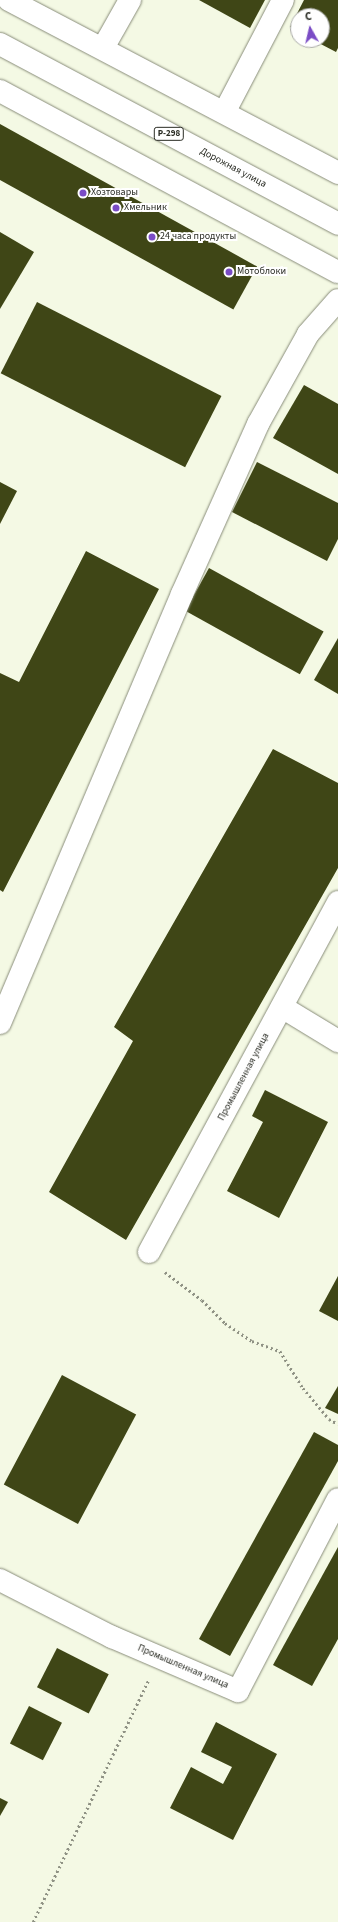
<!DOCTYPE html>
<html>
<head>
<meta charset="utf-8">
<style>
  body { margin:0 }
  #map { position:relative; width:338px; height:1922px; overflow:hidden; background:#f4f9e4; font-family:"Source Sans 3",sans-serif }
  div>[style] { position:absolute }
  .building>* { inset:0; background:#3f4616; transform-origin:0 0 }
  .path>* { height:2.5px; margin-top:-1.25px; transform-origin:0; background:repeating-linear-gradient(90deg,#8f9284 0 2px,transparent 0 5px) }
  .roads { filter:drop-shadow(0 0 1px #888c79) drop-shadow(0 0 1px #888c79) }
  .minor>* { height:22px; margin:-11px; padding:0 11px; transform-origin:11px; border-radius:11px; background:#fff }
  .highway>* { height:22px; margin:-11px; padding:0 11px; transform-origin:11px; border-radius:11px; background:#fff }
  .dots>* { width:11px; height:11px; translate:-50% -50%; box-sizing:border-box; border:2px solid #fff; border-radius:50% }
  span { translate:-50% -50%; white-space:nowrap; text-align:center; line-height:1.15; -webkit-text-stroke:4px #fff; paint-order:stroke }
  .shield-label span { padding:1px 3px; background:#fff; border:1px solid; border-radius:3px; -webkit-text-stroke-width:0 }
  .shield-label { font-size:9px; color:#2a2c24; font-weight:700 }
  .street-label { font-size:10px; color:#2a2c24 }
  .poi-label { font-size:10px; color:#2a2c24 }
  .left { translate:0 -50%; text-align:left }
  .north { position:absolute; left:290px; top:8px; width:40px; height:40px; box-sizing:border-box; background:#fff; border:1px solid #aaaba7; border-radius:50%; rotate:352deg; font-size:11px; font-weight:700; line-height:16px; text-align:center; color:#2a2c24 }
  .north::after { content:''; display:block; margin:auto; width:14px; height:18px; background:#7a4cc5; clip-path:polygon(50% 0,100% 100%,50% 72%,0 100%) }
</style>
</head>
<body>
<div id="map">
  <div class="building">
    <i style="clip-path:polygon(199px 0,265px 0,250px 28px)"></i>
    <i style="clip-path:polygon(304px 0,338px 0,338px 48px,336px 52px,313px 40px,322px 40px,322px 16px,298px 16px,298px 32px,290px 27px)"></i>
    <i style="left:0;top:124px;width:294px;height:49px;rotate:29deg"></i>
    <i style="clip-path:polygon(0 232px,34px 252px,0 309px)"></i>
    <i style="left:37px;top:302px;width:207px;height:80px;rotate:27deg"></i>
    <i style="clip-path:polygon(304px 385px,338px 404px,338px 474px,273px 438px)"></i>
    <i style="clip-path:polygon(257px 462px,338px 503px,338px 539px,327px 561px,232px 512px)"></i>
    <i style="clip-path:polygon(0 482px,17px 491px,0 524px)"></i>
    <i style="clip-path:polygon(86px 551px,159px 589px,3px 892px,0 890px,0 673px,19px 682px)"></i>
    <i style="left:209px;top:568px;width:131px;height:49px;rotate:29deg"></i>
    <i style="clip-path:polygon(338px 638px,338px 694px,314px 680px)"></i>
    <i style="clip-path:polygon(273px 749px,338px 783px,338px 868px,126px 1240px,49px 1192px,133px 1041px,114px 1027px)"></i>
    <i style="clip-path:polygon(265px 1090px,328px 1122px,279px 1218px,227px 1191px,263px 1122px,252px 1116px)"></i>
    <i style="clip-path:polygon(338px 1276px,338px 1321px,319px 1311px)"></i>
    <i style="left:62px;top:1375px;width:84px;height:124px;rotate:28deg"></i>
    <i style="clip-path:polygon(338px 1386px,338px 1414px,325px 1408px)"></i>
    <i style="clip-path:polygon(314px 1432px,338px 1445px,338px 1461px,230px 1656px,199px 1639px)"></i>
    <i style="clip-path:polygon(338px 1547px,338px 1639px,312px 1686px,273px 1665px)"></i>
    <i style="left:57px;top:1648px;width:58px;height:44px;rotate:27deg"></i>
    <i style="left:29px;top:1706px;width:37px;height:42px;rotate:27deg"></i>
    <i style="clip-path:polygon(216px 1722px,277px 1754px,233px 1840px,170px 1808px,191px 1767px,223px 1784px,232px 1767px,201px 1752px)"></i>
    <i style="clip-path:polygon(0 1798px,8px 1802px,0 1816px)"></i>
  </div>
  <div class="path">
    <i style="left:165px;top:1272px;width:46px;rotate:37.1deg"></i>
    <i style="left:202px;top:1300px;width:33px;rotate:45deg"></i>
    <i style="left:225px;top:1323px;width:32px;rotate:34deg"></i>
    <i style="left:252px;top:1341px;width:30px;rotate:20deg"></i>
    <i style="left:280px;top:1351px;width:44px;rotate:58.1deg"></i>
    <i style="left:303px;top:1388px;width:40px;rotate:50deg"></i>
    <i style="left:329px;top:1419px;width:10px;rotate:29deg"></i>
    <i style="left:33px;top:1922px;width:269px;rotate:-64.5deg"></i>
  </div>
  <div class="roads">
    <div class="minor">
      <i style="left:103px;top:48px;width:55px;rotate:-60.6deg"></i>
      <i style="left:0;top:91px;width:383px;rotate:28.2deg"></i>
      <i style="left:225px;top:111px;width:125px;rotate:-62.4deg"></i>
      <i style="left:282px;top:1007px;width:66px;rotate:31.3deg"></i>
      <i style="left:0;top:1023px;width:466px;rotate:-67deg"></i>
      <i style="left:182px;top:594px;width:186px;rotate:-65.9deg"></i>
      <i style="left:258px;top:424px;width:103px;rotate:-60.9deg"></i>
      <i style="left:308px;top:334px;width:45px;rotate:-48.6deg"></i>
      <i style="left:149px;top:1252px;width:398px;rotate:-61.6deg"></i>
      <i style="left:0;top:1580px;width:126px;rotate:27deg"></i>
      <i style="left:112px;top:1637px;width:137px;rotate:23.2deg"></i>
      <i style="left:238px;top:1691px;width:216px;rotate:-62.5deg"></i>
    </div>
    <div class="highway">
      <i style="left:9px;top:0;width:372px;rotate:27.7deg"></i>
      <i style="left:0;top:44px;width:383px;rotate:28deg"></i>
    </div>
  </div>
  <div class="dots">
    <i style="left:83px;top:193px;background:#7a4cc5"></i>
    <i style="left:116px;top:208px;background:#7a4cc5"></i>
    <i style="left:152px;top:237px;background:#7a4cc5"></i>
    <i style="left:229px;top:272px;background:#7a4cc5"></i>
  </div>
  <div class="shield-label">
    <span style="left:169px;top:134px">Р-298</span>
  </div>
  <div class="street-label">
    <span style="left:233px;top:168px;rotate:28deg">Дорожная улица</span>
    <span style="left:244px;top:1077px;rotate:-62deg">Промышленная улица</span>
    <span style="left:183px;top:1667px;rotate:23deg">Промышленная улица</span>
  </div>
  <div class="poi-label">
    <span class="left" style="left:91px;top:193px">Хозтовары</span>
    <span class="left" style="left:124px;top:208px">Хмельник</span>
    <span class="left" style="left:160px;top:237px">24 часа продукты</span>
    <span class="left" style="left:237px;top:272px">Мотоблоки</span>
  </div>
  <div class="north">С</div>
</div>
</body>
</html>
